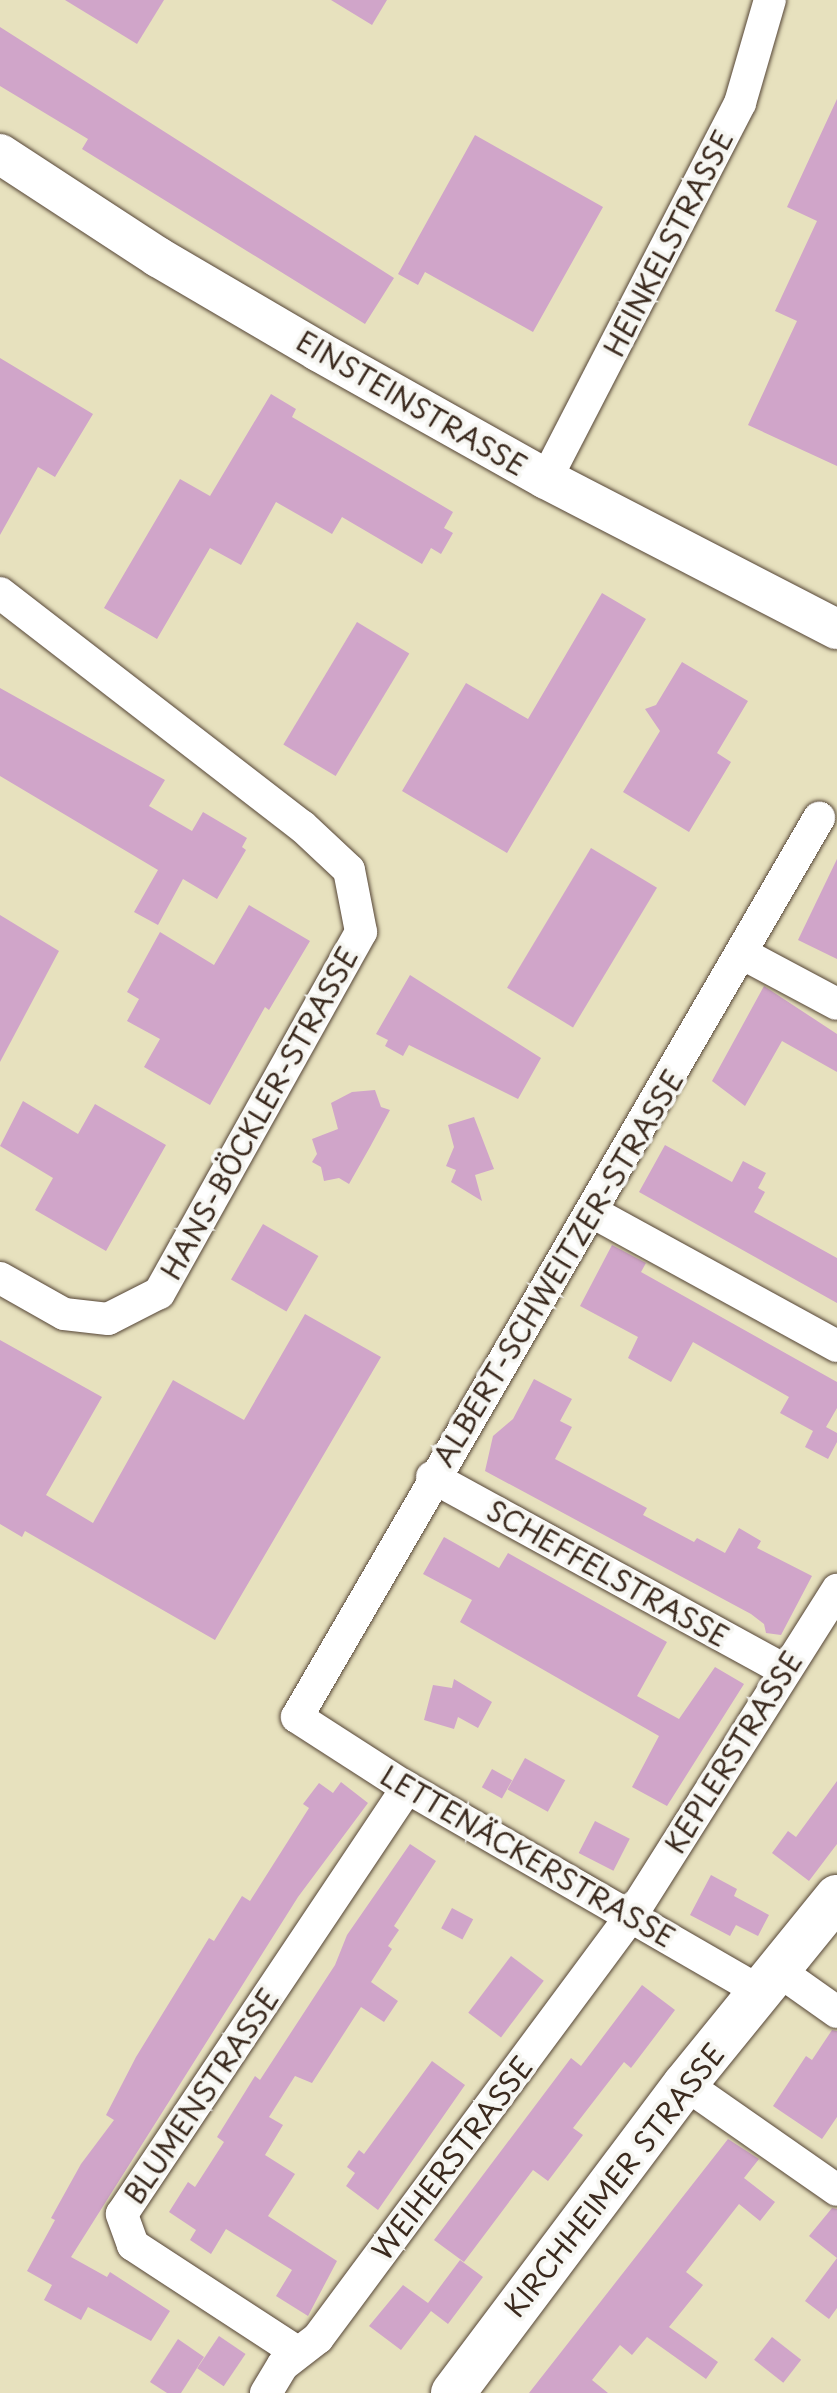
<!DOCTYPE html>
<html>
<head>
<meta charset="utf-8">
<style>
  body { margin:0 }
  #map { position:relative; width:837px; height:2393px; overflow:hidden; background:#e7e1be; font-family:"Playpen Sans",sans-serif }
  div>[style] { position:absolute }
  .building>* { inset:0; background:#d0a5c9; transform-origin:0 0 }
  .roads { filter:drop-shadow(0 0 2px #554536) drop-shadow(0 0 2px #554536) }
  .minor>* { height:32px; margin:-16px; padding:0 16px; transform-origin:16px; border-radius:16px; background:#fff }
  .tertiary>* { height:40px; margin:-20px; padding:0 20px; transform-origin:20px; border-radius:20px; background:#fff }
  .secondary>* { height:44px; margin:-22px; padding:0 22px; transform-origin:22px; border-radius:22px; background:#fff }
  span { translate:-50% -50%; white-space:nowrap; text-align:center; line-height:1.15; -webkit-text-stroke:8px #f6f6f2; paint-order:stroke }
  .street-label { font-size:28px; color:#3b2a1e }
</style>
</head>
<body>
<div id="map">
  <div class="building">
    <i style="clip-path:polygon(65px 0,164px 0,137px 44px)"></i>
    <i style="clip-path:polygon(331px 0,387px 0,372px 25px)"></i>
    <i style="clip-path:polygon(0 27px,394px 278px,365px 324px,82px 149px,88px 139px,0 86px)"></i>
    <i style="clip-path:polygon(837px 99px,837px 466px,748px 425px,797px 321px,775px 311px,817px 221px,787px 207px)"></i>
    <i style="clip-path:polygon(475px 135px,603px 207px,533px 332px,425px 272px,418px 285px,398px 274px)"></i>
    <i style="clip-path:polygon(0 358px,93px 414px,55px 477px,38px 467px,0 535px)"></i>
    <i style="clip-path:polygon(271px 394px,296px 409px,292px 417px,453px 512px,444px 528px,453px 533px,441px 554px,431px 548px,422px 564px,342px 517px,332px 534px,276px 502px,241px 565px,210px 548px,157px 639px,104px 608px,180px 479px,210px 496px)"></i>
    <i style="clip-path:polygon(602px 593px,646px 619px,507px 853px,402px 791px,466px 683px,528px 719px)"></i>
    <i style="left:357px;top:622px;width:61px;height:143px;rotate:31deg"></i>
    <i style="clip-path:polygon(682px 662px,748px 701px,717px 753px,731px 762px,689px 832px,623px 792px,660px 731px,645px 709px,656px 705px)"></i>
    <i style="clip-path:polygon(0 688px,165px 780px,149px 806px,192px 831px,203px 812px,247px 838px,242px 847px,246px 850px,217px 899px,183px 879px,158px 925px,134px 912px,158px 870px,0 776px)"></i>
    <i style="left:591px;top:848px;width:77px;height:163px;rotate:31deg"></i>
    <i style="clip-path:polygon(837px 859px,837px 959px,798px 940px)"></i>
    <i style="clip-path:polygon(249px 905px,310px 941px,269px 1010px,265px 1007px,210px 1105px,144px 1067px,160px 1039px,127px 1021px,139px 999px,127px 992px,160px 932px,214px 965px)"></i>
    <i style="clip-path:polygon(0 915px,59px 951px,0 1062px)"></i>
    <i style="clip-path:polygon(410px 975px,541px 1058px,518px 1099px,409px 1045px,403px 1056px,385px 1046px,388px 1040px,376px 1034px)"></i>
    <i style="clip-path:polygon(764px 986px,837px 1034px,837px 1072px,782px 1041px,745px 1106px,712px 1081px)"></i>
    <i style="clip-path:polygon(375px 1090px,381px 1107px,390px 1110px,370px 1147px,349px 1184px,339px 1178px,324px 1181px,321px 1167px,312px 1162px,317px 1154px,312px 1139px,338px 1129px,331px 1103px,352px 1092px)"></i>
    <i style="clip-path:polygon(23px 1101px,78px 1134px,95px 1104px,166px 1145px,106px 1251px,35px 1210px,53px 1178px,0 1146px)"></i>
    <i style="clip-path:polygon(474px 1117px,494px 1169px,475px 1175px,482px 1201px,451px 1182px,456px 1170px,446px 1166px,454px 1147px,448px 1125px)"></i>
    <i style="clip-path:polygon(665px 1145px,732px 1182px,743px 1161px,766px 1173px,758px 1188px,765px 1192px,754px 1212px,837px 1258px,837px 1303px,639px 1192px)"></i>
    <i style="left:263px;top:1224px;width:64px;height:64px;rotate:30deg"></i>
    <i style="clip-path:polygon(612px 1245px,646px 1263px,641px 1272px,837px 1382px,837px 1408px,826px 1427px,837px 1433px,837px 1442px,828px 1459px,805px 1447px,813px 1431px,780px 1413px,789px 1397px,693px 1342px,671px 1382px,628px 1358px,638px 1337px,580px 1306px)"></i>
    <i style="clip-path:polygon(305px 1314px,381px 1357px,215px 1640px,25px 1531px,22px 1537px,0 1524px,0 1340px,102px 1397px,46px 1495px,93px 1523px,173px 1380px,244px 1420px)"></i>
    <i style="clip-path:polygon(534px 1379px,572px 1399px,560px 1421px,572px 1427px,555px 1459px,647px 1508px,643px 1515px,694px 1542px,697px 1538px,725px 1553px,739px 1528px,761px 1541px,757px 1548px,812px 1576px,781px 1635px,766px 1633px,764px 1624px,751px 1614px,485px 1471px,493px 1436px,513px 1419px)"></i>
    <i style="clip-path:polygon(444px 1537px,499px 1568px,508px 1553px,667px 1642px,637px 1696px,679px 1719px,715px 1667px,744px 1684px,667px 1806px,632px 1787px,659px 1736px,460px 1622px,472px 1600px,423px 1574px)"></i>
    <i style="clip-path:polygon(454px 1679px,492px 1702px,478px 1728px,458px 1717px,454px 1729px,424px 1720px,433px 1685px,452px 1688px)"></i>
    <i style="left:525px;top:1758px;width:46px;height:36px;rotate:29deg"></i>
    <i style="left:492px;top:1769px;width:23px;height:21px;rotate:29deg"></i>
    <i style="clip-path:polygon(837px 1781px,837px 1844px,809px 1881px,772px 1853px,788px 1831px,796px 1837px)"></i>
    <i style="clip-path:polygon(341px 1782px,368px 1803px,298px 1897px,71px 2257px,107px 2277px,110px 2272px,170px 2311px,151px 2341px,88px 2307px,81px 2320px,44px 2300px,52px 2285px,27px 2271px,55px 2220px,51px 2218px,81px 2164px,114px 2120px,106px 2115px,136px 2057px,209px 1938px,214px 1941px,242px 1896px,250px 1901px,309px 1808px,303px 1804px,319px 1783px,333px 1793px)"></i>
    <i style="left:595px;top:1821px;width:39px;height:36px;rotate:27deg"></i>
    <i style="clip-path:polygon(410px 1844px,436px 1861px,394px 1926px,399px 1930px,388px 1946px,392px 1949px,371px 1982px,398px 2001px,384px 2022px,361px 2007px,312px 2083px,295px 2076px,269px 2117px,283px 2125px,265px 2155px,295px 2174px,268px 2216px,337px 2261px,308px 2316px,276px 2296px,292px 2270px,226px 2229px,211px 2254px,190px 2240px,196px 2230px,169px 2212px,188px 2182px,195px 2187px,224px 2142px,217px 2137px,255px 2076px,260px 2080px,335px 1965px,347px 1935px)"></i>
    <i style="clip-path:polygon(711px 1875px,737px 1889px,734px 1896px,769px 1915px,758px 1936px,736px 1925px,730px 1936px,690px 1915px)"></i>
    <i style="left:452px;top:1908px;width:24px;height:23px;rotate:28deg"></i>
    <i style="left:511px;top:1956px;width:41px;height:71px;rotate:37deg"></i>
    <i style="clip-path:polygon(642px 1985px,675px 2010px,631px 2068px,624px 2062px,573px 2128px,583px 2135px,548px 2181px,533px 2170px,464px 2262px,434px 2240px,571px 2058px,581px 2066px)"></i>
    <i style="clip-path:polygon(832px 2030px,837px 2031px,837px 2117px,822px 2139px,773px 2106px,806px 2056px,812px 2060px)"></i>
    <i style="clip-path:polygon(432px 2061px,465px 2085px,378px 2210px,346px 2186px,355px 2173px,347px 2167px,359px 2150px,364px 2154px)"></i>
    <i style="clip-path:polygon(728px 2139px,759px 2159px,744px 2178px,775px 2202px,760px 2221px,739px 2204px,686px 2272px,703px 2285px,669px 2327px,718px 2362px,706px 2379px,647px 2337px,632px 2355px,620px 2345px,592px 2380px,608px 2393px,529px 2393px)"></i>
    <i style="clip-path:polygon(832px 2208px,837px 2209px,837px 2308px,829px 2319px,805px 2301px,837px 2258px,809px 2236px)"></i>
    <i style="clip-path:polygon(460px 2260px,483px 2277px,448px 2324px,431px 2311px,401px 2350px,369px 2326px,403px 2285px,428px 2303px)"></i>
    <i style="left:219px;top:2336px;width:32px;height:39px;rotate:34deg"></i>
    <i style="left:772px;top:2337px;width:37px;height:29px;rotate:38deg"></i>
    <i style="clip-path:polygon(178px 2339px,204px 2357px,181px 2393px,167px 2393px,150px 2382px)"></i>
  </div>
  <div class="roads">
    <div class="minor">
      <i style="left:546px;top:479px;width:423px;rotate:-62.7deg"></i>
      <i style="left:740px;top:103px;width:107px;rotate:-73.8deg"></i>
      <i style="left:0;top:593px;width:381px;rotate:37.7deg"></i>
      <i style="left:302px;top:826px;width:64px;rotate:43.1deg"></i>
      <i style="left:349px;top:870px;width:63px;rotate:79deg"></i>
      <i style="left:361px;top:932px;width:414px;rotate:119.2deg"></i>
      <i style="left:159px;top:1293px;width:57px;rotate:153deg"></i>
      <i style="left:108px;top:1319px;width:44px;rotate:-173.5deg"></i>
      <i style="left:64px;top:1314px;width:73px;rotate:-150.6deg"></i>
      <i style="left:743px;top:954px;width:106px;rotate:28deg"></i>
      <i style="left:594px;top:1213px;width:277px;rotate:28.7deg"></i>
      <i style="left:432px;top:1477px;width:400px;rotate:28.7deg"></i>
      <i style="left:779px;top:1971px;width:71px;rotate:35.3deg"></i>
      <i style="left:761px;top:1992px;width:409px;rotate:-150deg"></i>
      <i style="left:407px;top:1788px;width:131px;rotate:-147.2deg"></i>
      <i style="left:297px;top:1717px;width:1040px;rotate:-59.86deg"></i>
      <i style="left:685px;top:2084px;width:185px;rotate:34.9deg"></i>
      <i style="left:297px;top:2352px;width:196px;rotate:-146.9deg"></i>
      <i style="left:133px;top:2245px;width:33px;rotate:-110deg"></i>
      <i style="left:122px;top:2214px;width:513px;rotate:-56.22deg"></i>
      <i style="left:266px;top:2393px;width:33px;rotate:-59deg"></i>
      <i style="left:283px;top:2365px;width:44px;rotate:-37.6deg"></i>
      <i style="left:318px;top:2338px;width:525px;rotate:-53.44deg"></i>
      <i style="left:631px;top:1916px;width:386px;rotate:-57.7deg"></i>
    </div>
    <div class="tertiary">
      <i style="left:0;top:154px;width:189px;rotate:33.1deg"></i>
      <i style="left:158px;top:257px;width:186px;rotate:30.4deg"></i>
      <i style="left:318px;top:351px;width:261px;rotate:29.3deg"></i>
      <i style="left:546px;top:479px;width:327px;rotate:27.3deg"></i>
    </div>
    <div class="secondary">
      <i style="left:453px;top:2393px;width:386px;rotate:-53.1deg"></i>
      <i style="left:685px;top:2084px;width:241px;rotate:-50.9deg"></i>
    </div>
  </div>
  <div class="street-label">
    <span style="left:668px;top:243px;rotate:-63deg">HEINKELSTRASSE</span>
    <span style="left:412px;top:403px;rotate:30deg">EINSTEINSTRASSE</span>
    <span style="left:259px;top:1113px;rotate:-61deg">HANS-BÖCKLER-STRASSE</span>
    <span style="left:558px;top:1268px;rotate:-59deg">ALBERT-SCHWEITZER-STRASSE</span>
    <span style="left:608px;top:1573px;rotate:29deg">SCHEFFELSTRASSE</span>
    <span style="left:733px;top:1752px;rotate:-58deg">KEPLERSTRASSE</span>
    <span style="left:528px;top:1856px;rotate:30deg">LETTENÄCKERSTRASSE</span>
    <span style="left:201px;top:2096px;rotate:-56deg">BLUMENSTRASSE</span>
    <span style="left:452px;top:2158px;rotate:-53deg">WEIHERSTRASSE</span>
    <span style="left:614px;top:2180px;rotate:-52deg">KIRCHHEIMER STRASSE</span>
  </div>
</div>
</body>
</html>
